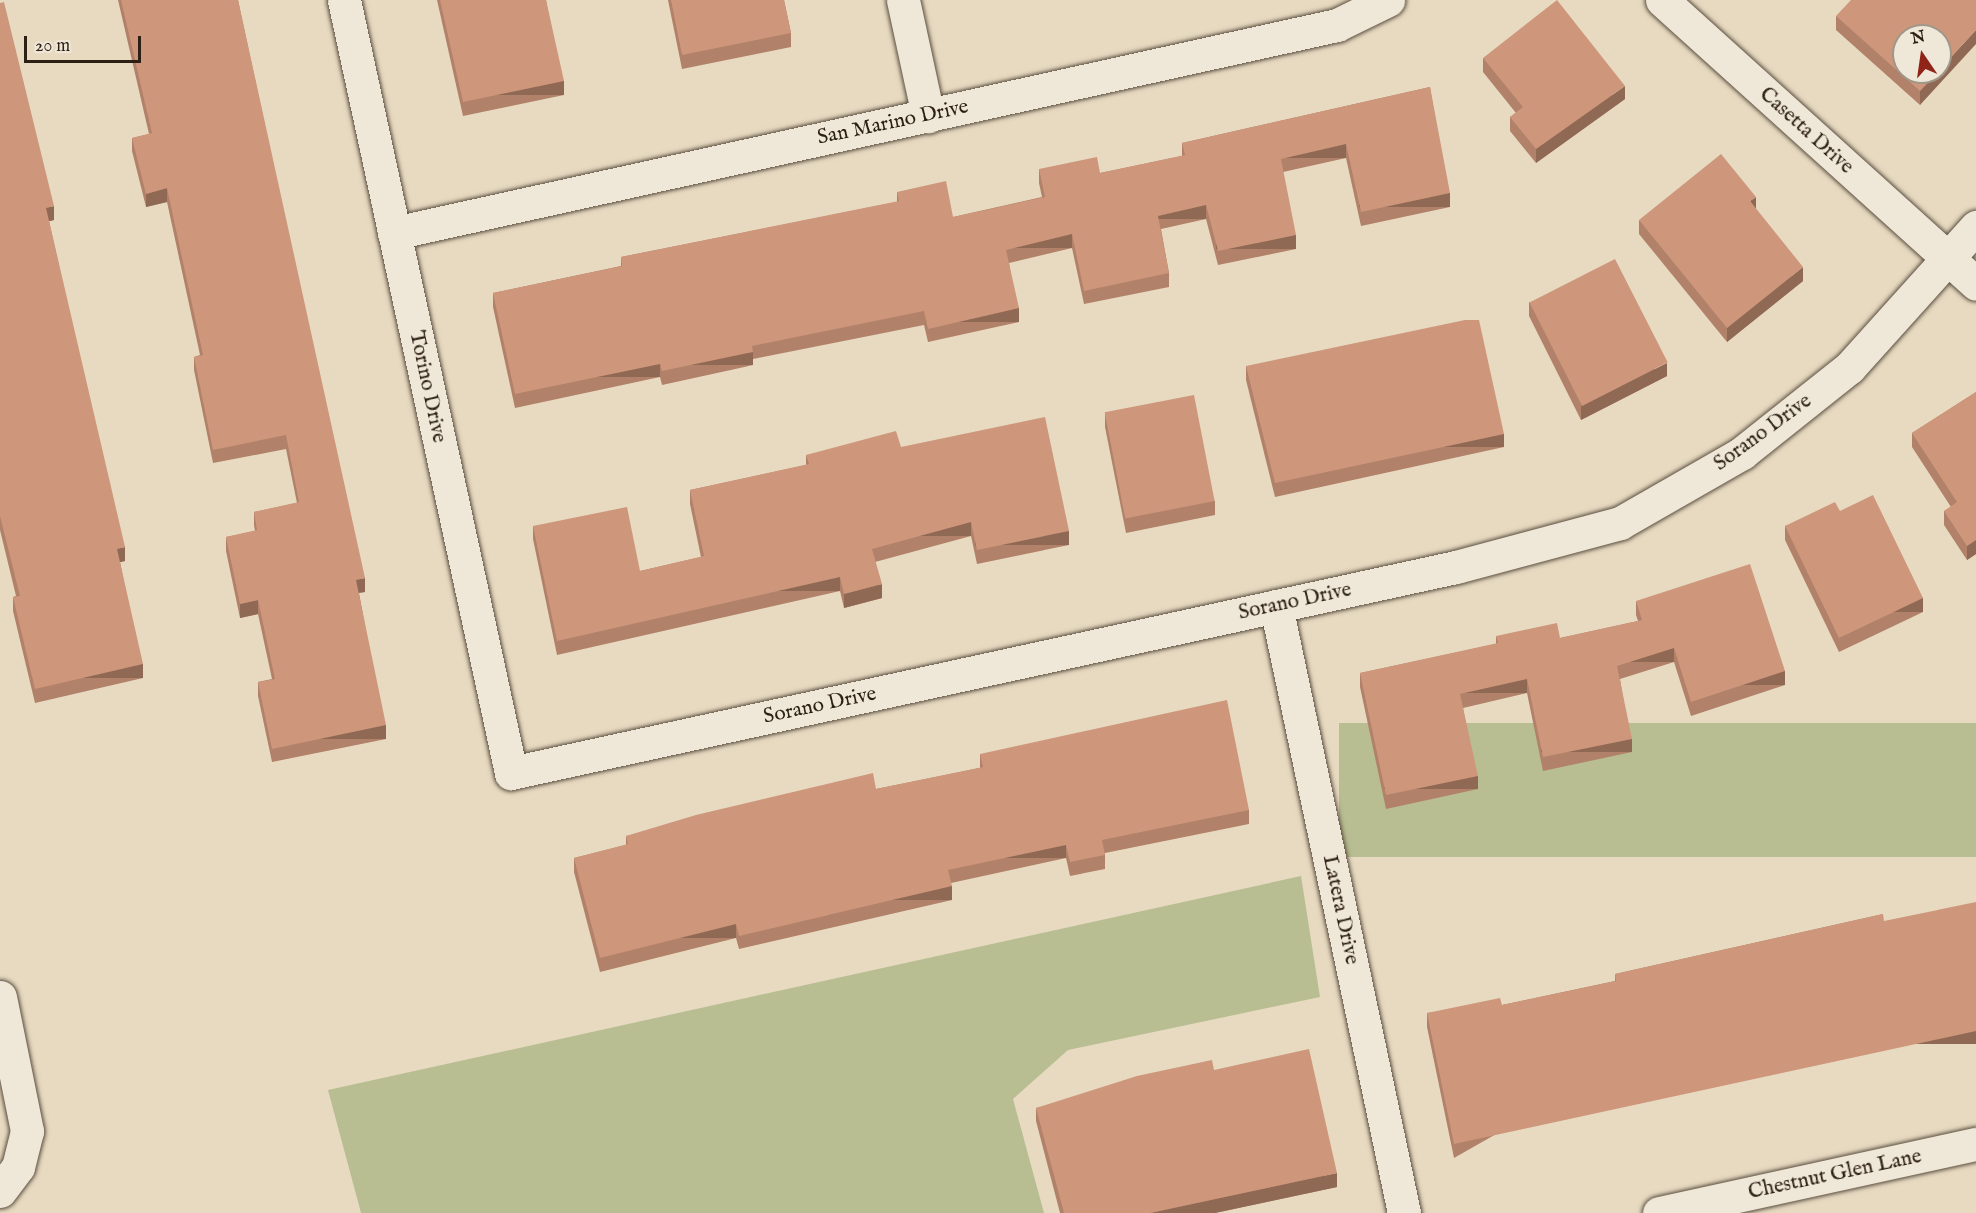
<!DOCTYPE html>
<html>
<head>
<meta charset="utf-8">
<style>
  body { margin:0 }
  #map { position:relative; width:1976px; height:1213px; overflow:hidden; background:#e7dac1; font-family:"IM FELL English",serif }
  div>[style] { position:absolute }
  .green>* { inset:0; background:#b8be91; transform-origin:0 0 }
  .roads { filter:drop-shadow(0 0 2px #5b4e3f) drop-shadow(0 0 2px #5b4e3f) }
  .minor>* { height:33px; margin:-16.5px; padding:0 16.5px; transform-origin:16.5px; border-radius:16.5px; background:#efe7d7 }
  .wall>* { inset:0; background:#b18169 }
  .shaded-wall>* { inset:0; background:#906955; transform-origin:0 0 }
  .building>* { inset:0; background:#ce967a; transform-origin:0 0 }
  span { translate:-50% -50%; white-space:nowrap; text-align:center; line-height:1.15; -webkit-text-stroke:5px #efe7d7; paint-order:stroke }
  .street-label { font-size:21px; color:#2c1f14 }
  .north { position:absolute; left:1892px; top:24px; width:60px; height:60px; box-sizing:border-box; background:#efe7d7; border:2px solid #a19789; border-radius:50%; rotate:347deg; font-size:16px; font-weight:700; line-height:24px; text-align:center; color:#2c1f14 }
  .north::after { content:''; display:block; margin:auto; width:21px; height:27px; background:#8f2418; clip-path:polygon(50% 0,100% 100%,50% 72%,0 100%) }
  .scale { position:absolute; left:24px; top:36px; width:117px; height:27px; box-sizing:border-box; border:3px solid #2c1f14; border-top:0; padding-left:8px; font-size:18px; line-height:21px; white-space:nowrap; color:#2c1f14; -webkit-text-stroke:4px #efe7d7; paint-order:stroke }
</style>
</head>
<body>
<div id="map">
  <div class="green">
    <i style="left:1976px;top:723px;width:134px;height:637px;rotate:90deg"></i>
    <i style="clip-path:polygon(1301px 876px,1320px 997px,1068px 1050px,1013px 1099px,1044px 1213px,361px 1213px,328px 1090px)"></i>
  </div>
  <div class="roads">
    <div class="minor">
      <i style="left:344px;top:0;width:791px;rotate:77.81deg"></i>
      <i style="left:511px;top:773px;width:967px;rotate:-12.3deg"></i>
      <i style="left:1456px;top:567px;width:170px;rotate:-15deg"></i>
      <i style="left:1620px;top:523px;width:141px;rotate:-29.8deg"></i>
      <i style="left:1742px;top:453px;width:137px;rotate:-38.5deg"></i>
      <i style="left:1849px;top:368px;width:190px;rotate:-48deg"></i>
      <i style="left:903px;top:0;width:119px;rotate:77.8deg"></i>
      <i style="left:1662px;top:0;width:423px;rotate:42.1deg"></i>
      <i style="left:394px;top:233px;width:966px;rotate:-12.44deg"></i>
      <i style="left:1337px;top:25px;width:57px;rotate:-26.1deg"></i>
      <i style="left:1276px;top:606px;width:620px;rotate:78.09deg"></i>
      <i style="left:0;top:997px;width:137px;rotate:78.6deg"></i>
      <i style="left:27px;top:1131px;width:37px;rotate:104deg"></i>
      <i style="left:18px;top:1167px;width:30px;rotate:127deg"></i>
      <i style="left:1659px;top:1213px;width:324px;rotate:-12.3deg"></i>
    </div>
  </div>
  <div class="wall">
    <i style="clip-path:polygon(118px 0,238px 0,365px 592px,359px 593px,386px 739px,272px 762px,258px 696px,258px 682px,272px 679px,258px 614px,240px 618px,226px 551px,226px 537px,255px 531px,254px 525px,254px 512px,297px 503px,286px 449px,213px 463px,194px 370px,194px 357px,200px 355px,167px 202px,146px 207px,132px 151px,132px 138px,149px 134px)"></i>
    <i style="clip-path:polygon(437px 0,546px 0,564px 95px,463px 116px)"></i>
    <i style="clip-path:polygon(668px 0,784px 0,791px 33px,791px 47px,682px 69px)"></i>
    <i style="clip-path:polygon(1976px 0,1920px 105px,1836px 30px,1836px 16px)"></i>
    <i style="clip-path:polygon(0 3px,54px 220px,49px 221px,125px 561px,120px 562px,143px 678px,35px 703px,13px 611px,13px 597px,16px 596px,0 530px)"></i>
    <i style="clip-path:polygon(1483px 58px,1625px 99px,1536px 163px,1510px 131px,1510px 117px,1516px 113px,1483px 72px)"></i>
    <i style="clip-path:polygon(1430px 87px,1450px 207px,1361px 226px,1346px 158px,1283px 172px,1296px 249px,1218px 265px,1206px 219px,1161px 229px,1169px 273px,1169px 287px,1084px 304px,1072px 248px,1009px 263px,1019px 322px,928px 342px,924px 325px,753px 359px,753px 365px,662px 385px,660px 377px,515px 408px,493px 307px,493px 293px,621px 266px,621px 257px,897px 202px,897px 192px,953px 217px,1042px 197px,1039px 183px,1039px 169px,1100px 173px,1182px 156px,1182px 143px)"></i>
    <i style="clip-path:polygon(1639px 220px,1803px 281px,1727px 342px,1639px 234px)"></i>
    <i style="clip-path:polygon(1529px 302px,1667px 376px,1581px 420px,1529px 316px)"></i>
    <i style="clip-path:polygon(1246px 366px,1504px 447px,1275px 497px,1246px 380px)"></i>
    <i style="clip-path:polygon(1976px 392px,1976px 554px,1967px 560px,1944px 525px,1944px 511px,1951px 507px,1912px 447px,1912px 433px)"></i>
    <i style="clip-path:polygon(1105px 413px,1215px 501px,1215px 515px,1126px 533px,1105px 427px)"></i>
    <i style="clip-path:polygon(901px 447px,1069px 545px,977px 564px,971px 536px,875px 562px,882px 598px,844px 608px,840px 591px,557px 655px,533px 539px,533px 526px,640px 571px,701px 557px,690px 504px,690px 490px,806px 465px,806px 455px)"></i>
    <i style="clip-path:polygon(1840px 511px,1923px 612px,1839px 652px,1785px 540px,1785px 526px)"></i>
    <i style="clip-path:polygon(1636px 601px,1785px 685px,1691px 716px,1674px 662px,1620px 679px,1632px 752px,1543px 771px,1527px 693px,1463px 708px,1478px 789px,1386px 809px,1360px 687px,1360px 673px,1496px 644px,1496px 636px,1560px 638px,1638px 621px,1636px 615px)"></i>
    <i style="clip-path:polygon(980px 754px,1249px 810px,1249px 824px,1105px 853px,1105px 869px,1070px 876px,1066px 858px,951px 883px,952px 900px,739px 949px,736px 938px,600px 972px,574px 872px,574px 858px,626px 845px,626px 836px,876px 789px,980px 768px)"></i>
    <i style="clip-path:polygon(1883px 914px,1454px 1158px,1427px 1027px,1427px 1013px,1502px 1005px,1615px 981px,1615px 974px)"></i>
    <i style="clip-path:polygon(1214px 1070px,1337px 1187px,1215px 1213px,1060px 1213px,1036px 1121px,1036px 1108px)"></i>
  </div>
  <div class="shaded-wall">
    <i style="clip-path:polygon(1976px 30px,1976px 44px,1920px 105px,1920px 91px,1938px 72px,1940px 72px,1940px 69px)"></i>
    <i style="left:564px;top:81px;width:14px;height:103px;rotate:90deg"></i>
    <i style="clip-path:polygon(1625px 86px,1625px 99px,1536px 163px,1536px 149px)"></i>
    <i style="left:1346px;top:144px;width:14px;height:67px;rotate:90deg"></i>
    <i style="clip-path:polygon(167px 188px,167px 202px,146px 207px,146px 194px)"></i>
    <i style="left:1450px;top:193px;width:14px;height:91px;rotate:90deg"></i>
    <i style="clip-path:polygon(1756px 197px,1756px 211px,1750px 201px)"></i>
    <i style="left:1206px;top:205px;width:14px;height:49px;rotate:90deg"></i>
    <i style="clip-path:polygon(54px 206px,54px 220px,46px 222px,46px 208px)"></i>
    <i style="left:1072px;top:234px;width:14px;height:68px;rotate:90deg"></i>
    <i style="left:1296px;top:235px;width:14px;height:80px;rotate:90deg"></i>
    <i style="clip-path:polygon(1803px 267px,1803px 281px,1727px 342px,1727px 328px)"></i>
    <i style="left:1019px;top:308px;width:14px;height:93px;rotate:90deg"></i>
    <i style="left:753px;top:352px;width:13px;height:93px;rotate:90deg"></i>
    <i style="clip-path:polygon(1667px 363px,1667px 376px,1581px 420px,1581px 406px)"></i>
    <i style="left:660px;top:364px;width:13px;height:148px;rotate:90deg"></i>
    <i style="left:1504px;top:434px;width:13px;height:234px;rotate:90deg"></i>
    <i style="left:971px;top:522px;width:14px;height:103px;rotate:90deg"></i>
    <i style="left:1069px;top:531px;width:14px;height:94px;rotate:90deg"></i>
    <i style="clip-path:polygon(1976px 540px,1976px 554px,1967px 560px,1967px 546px)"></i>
    <i style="clip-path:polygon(125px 547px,125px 561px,117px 563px,117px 549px)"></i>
    <i style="left:840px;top:577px;width:14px;height:290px;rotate:90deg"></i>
    <i style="clip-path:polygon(365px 578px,365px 592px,356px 593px,356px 580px)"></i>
    <i style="clip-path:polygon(882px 584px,882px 598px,844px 608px,844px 594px)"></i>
    <i style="left:1923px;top:598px;width:14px;height:93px;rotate:90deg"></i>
    <i style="clip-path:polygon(258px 600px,258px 614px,240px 618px,240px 604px)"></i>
    <i style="left:1674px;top:648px;width:14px;height:60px;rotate:90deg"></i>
    <i style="left:143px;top:664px;width:14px;height:111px;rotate:90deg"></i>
    <i style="left:1785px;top:671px;width:14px;height:99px;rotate:90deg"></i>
    <i style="left:1527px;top:679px;width:14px;height:69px;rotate:90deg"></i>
    <i style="left:386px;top:725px;width:14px;height:116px;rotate:90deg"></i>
    <i style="left:1632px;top:739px;width:13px;height:91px;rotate:90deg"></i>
    <i style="left:1478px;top:776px;width:13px;height:94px;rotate:90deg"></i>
    <i style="left:1066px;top:845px;width:13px;height:121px;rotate:90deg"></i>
    <i style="left:952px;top:886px;width:14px;height:219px;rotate:90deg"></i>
    <i style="left:736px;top:924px;width:14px;height:140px;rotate:90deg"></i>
    <i style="left:1976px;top:1031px;width:13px;height:534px;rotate:90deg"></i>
    <i style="clip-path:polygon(1337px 1173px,1337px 1187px,1215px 1213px,1150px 1213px)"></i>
  </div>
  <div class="building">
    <i style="clip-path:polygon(121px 0,238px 0,365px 578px,356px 580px,386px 725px,272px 749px,258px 682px,275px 679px,258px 600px,240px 604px,226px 537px,257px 530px,254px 512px,299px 502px,286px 435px,213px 450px,194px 357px,203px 355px,167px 188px,146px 194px,132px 138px,152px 133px)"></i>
    <i style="clip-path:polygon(440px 0,546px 0,564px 81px,463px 102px)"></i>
    <i style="clip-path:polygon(671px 0,784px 0,791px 33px,682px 55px)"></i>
    <i style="clip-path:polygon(1557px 0,1625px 86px,1536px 149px,1510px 117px,1523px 107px,1483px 58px)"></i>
    <i style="clip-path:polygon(1851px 0,1976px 0,1976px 30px,1940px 69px,1940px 36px,1904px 36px,1904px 72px,1938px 72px,1920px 91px,1836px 16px)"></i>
    <i style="clip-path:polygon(4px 2px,54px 206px,46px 208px,125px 547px,117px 549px,143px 664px,35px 689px,13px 597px,20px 596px,0 516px,0 3px)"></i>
    <i style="clip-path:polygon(1430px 87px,1450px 193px,1361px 212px,1346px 144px,1281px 159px,1296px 235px,1218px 251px,1206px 205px,1158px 216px,1169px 273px,1084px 291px,1072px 234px,1006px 250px,1019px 308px,928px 329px,924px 311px,752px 346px,753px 352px,662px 371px,660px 364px,515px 394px,493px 293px,622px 266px,621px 257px,899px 201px,897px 192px,946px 181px,953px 217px,1045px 197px,1039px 169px,1097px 157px,1100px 173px,1185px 155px,1182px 143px)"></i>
    <i style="clip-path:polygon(1721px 154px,1756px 197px,1750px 201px,1803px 267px,1727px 328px,1639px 220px)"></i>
    <i style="left:1615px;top:259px;width:116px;height:96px;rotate:63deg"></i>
    <i style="clip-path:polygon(1465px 320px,1479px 320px,1504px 434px,1275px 483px,1246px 366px)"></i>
    <i style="clip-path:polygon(1976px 392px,1976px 540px,1967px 546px,1944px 511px,1957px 502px,1912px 433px)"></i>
    <i style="left:1194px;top:395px;width:108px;height:91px;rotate:79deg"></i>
    <i style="clip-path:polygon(1045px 417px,1069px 531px,977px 550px,971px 522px,872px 549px,882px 584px,844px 594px,840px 577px,557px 641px,533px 526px,627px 507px,640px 571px,704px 556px,690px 490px,809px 464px,806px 455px,896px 431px,901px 447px)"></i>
    <i style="clip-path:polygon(1873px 495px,1923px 598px,1839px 638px,1785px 526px,1835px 502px,1840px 511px)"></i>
    <i style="clip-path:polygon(1750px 564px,1785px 671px,1691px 702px,1674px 648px,1617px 666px,1632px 739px,1543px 757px,1527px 679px,1460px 694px,1478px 776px,1386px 795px,1360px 673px,1498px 643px,1496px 636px,1557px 623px,1560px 638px,1642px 620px,1636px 601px)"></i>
    <i style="clip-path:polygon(1227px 700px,1249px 810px,1102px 840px,1105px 855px,1070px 862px,1066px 845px,948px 870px,952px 886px,739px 936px,736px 924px,600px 958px,574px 858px,628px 844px,626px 836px,696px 815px,873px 773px,876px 789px,983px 767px,980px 754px)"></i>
    <i style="clip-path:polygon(1976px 902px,1976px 1031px,1454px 1144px,1427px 1013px,1500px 998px,1502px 1005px,1616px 981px,1615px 974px,1883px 914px,1884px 921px)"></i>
    <i style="clip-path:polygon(1309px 1049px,1337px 1173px,1150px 1213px,1064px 1213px,1036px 1108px,1137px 1076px,1212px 1060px,1214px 1070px)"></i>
  </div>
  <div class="street-label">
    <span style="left:893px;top:123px;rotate:-12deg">San Marino Drive</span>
    <span style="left:1806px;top:131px;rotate:42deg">Casetta Drive</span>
    <span style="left:427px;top:387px;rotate:78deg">Torino Drive</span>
    <span style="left:1763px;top:433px;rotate:-36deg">Sorano Drive</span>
    <span style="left:1295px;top:602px;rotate:-12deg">Sorano Drive</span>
    <span style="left:820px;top:706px;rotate:-12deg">Sorano Drive</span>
    <span style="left:1340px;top:910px;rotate:78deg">Latera Drive</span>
    <span style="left:1835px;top:1175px;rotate:-12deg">Chestnut Glen Lane</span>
  </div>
  <div class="north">N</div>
  <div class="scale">20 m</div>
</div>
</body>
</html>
